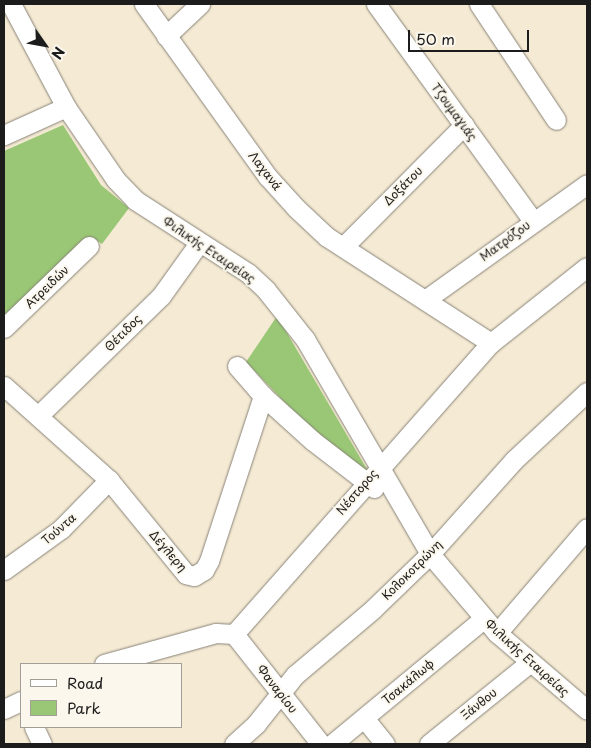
<!DOCTYPE html>
<html>
<head>
<meta charset="utf-8">
<style>
  body { margin:0 }
  #map { position:relative; width:591px; height:748px; overflow:hidden; background:#f5ead4; font-family:"Playpen Sans",sans-serif }
  div>[style] { position:absolute }
  .green>* { inset:0; background:#99c775 }
  .roads { filter:drop-shadow(0 0 1px #888378) drop-shadow(0 0 1px #888378) }
  .minor>* { height:19px; margin:-9.5px; padding:0 9.5px; transform-origin:9.5px; border-radius:9.5px; background:#fff }
  span { translate:-50% -50%; white-space:nowrap; text-align:center; line-height:1.15; -webkit-text-stroke:4px #fbf7ec; paint-order:stroke }
  .street-label { font-size:12px; color:#1c1c1c }
  .frame { position:absolute; inset:0; border:5px solid #1c1c1c; pointer-events:none }
  .legend { position:absolute; left:20px; top:663px; width:162px; height:65px; box-sizing:border-box; background:#fbf7ec; border:1px solid #a29f99; margin:0; padding:6px 9px; list-style:none; font-size:15px; color:#1c1c1c }
  .legend li { display:flex; align-items:center; gap:10px; height:25px }
  .legend b { width:25px; border:1px solid #a29f99 }
  .north { position:absolute; left:20px; top:20px; width:50px; height:50px; -webkit-text-stroke:4px #fbf7ec; paint-order:stroke; rotate:122deg; font-size:14px; font-weight:700; line-height:20px; text-align:center; color:#1c1c1c }
  .north::after { content:''; display:block; margin:auto; width:18px; height:22px; background:#1c1c1c; clip-path:polygon(50% 0,100% 100%,50% 72%,0 100%) }
  .scale { position:absolute; left:408px; top:30px; width:121px; height:22px; box-sizing:border-box; border:2px solid #1c1c1c; border-top:0; padding-left:6px; font-size:15px; line-height:18px; white-space:nowrap; color:#1c1c1c; -webkit-text-stroke:4px #fbf7ec; paint-order:stroke }
</style>
</head>
<body>
<div id="map">
  <div class="green">
    <i style="clip-path:polygon(63px 125px,101px 185px,129px 208px,102px 244px,92px 237px,4px 320px,4px 151px)"></i>
    <i style="clip-path:polygon(277px 316px,368px 471px,359px 480px,246px 362px)"></i>
  </div>
  <div class="roads">
    <div class="minor">
      <i style="left:11px;top:4px;width:117px;rotate:61.9deg"></i>
      <i style="left:66px;top:107px;width:88px;rotate:55.6deg"></i>
      <i style="left:116px;top:180px;width:28px;rotate:46deg"></i>
      <i style="left:135px;top:200px;width:135px;rotate:32.9deg"></i>
      <i style="left:248px;top:273px;width:25px;rotate:43deg"></i>
      <i style="left:266px;top:290px;width:63px;rotate:51.5deg"></i>
      <i style="left:305px;top:339px;width:249px;rotate:59.8deg"></i>
      <i style="left:430px;top:554px;width:104px;rotate:49.7deg"></i>
      <i style="left:497px;top:633px;width:118px;rotate:40.5deg"></i>
      <i style="left:144px;top:4px;width:213px;rotate:54.4deg"></i>
      <i style="left:268px;top:177px;width:42px;rotate:47.9deg"></i>
      <i style="left:296px;top:208px;width:42px;rotate:43.1deg"></i>
      <i style="left:327px;top:237px;width:195px;rotate:32.9deg"></i>
      <i style="left:376px;top:4px;width:268px;rotate:54.1deg"></i>
      <i style="left:479px;top:4px;width:139px;rotate:56.4deg"></i>
      <i style="left:166px;top:36px;width:47px;rotate:-43.3deg"></i>
      <i style="left:4px;top:135px;width:68px;rotate:-24.3deg"></i>
      <i style="left:343px;top:247px;width:172px;rotate:-45.2deg"></i>
      <i style="left:425px;top:300px;width:199px;rotate:-35.6deg"></i>
      <i style="left:4px;top:328px;width:118px;rotate:-44deg"></i>
      <i style="left:237px;top:366px;width:40px;rotate:49deg"></i>
      <i style="left:263px;top:396px;width:67px;rotate:42deg"></i>
      <i style="left:313px;top:441px;width:77px;rotate:37.6deg"></i>
      <i style="left:4px;top:386px;width:141px;rotate:41.8deg"></i>
      <i style="left:109px;top:480px;width:122px;rotate:50.7deg"></i>
      <i style="left:186px;top:574px;width:8px;rotate:14deg"></i>
      <i style="left:194px;top:576px;width:12px;rotate:-31deg"></i>
      <i style="left:204px;top:570px;width:10px;rotate:-61deg"></i>
      <i style="left:209px;top:561px;width:174px;rotate:-71.9deg"></i>
      <i style="left:38px;top:416px;width:172px;rotate:-44.3deg"></i>
      <i style="left:161px;top:296px;width:65px;rotate:-54.4deg"></i>
      <i style="left:4px;top:570px;width:70px;rotate:-35.7deg"></i>
      <i style="left:61px;top:529px;width:69px;rotate:-45.6deg"></i>
      <i style="left:497px;top:633px;width:138px;rotate:-49.4deg"></i>
      <i style="left:234px;top:634px;width:388px;rotate:-48.6deg"></i>
      <i style="left:491px;top:343px;width:122px;rotate:-38.4deg"></i>
      <i style="left:234px;top:634px;width:140px;rotate:51.7deg"></i>
      <i style="left:104px;top:664px;width:116px;rotate:-15.5deg"></i>
      <i style="left:216px;top:633px;width:18px;rotate:3deg"></i>
      <i style="left:4px;top:709px;width:19px;rotate:-25deg"></i>
      <i style="left:364px;top:718px;width:33px;rotate:51deg"></i>
      <i style="left:34px;top:727px;width:19px;rotate:65deg"></i>
      <i style="left:234px;top:744px;width:30px;rotate:-42deg"></i>
      <i style="left:256px;top:724px;width:63px;rotate:-51.5deg"></i>
      <i style="left:295px;top:675px;width:102px;rotate:-40.2deg"></i>
      <i style="left:373px;top:609px;width:79px;rotate:-44deg"></i>
      <i style="left:430px;top:554px;width:126px;rotate:-48.2deg"></i>
      <i style="left:514px;top:460px;width:100px;rotate:-43deg"></i>
      <i style="left:332px;top:744px;width:196px;rotate:-39.6deg"></i>
      <i style="left:429px;top:744px;width:129px;rotate:-39deg"></i>
    </div>
  </div>
  <div class="street-label">
    <span style="left:454px;top:112px;rotate:54deg">Τζουμαγιάς</span>
    <span style="left:265px;top:171px;rotate:52deg">Λαχανά</span>
    <span style="left:403px;top:186px;rotate:-45deg">Δοξάτου</span>
    <span style="left:505px;top:241px;rotate:-36deg">Ματρόζου</span>
    <span style="left:209px;top:250px;rotate:34deg">Φιλικής Εταιρείας</span>
    <span style="left:47px;top:287px;rotate:-44deg">Ατρειδών</span>
    <span style="left:123px;top:333px;rotate:-45deg">Θέτιδος</span>
    <span style="left:357px;top:492px;rotate:-49deg">Νέστορος</span>
    <span style="left:59px;top:529px;rotate:-41deg">Τούντα</span>
    <span style="left:168px;top:551px;rotate:49deg">Δέγλερη</span>
    <span style="left:412px;top:570px;rotate:-45deg">Κολοκοτρώνη</span>
    <span style="left:527px;top:658px;rotate:42deg">Φιλικής Εταιρείας</span>
    <span style="left:408px;top:682px;rotate:-40deg">Τσακάλωφ</span>
    <span style="left:277px;top:689px;rotate:52deg">Φαναρίου</span>
    <span style="left:479px;top:704px;rotate:-39deg">Ξάνθου</span>
  </div>
  <div class="frame"></div>
  <ul class="legend">
  <li><b style="height:6px;background:#fff"></b>Road</li>
  <li><b style="height:14px;background:#99c775"></b>Park</li>
  </ul>
  <div class="north">N</div>
  <div class="scale">50 m</div>
</div>
</body>
</html>
